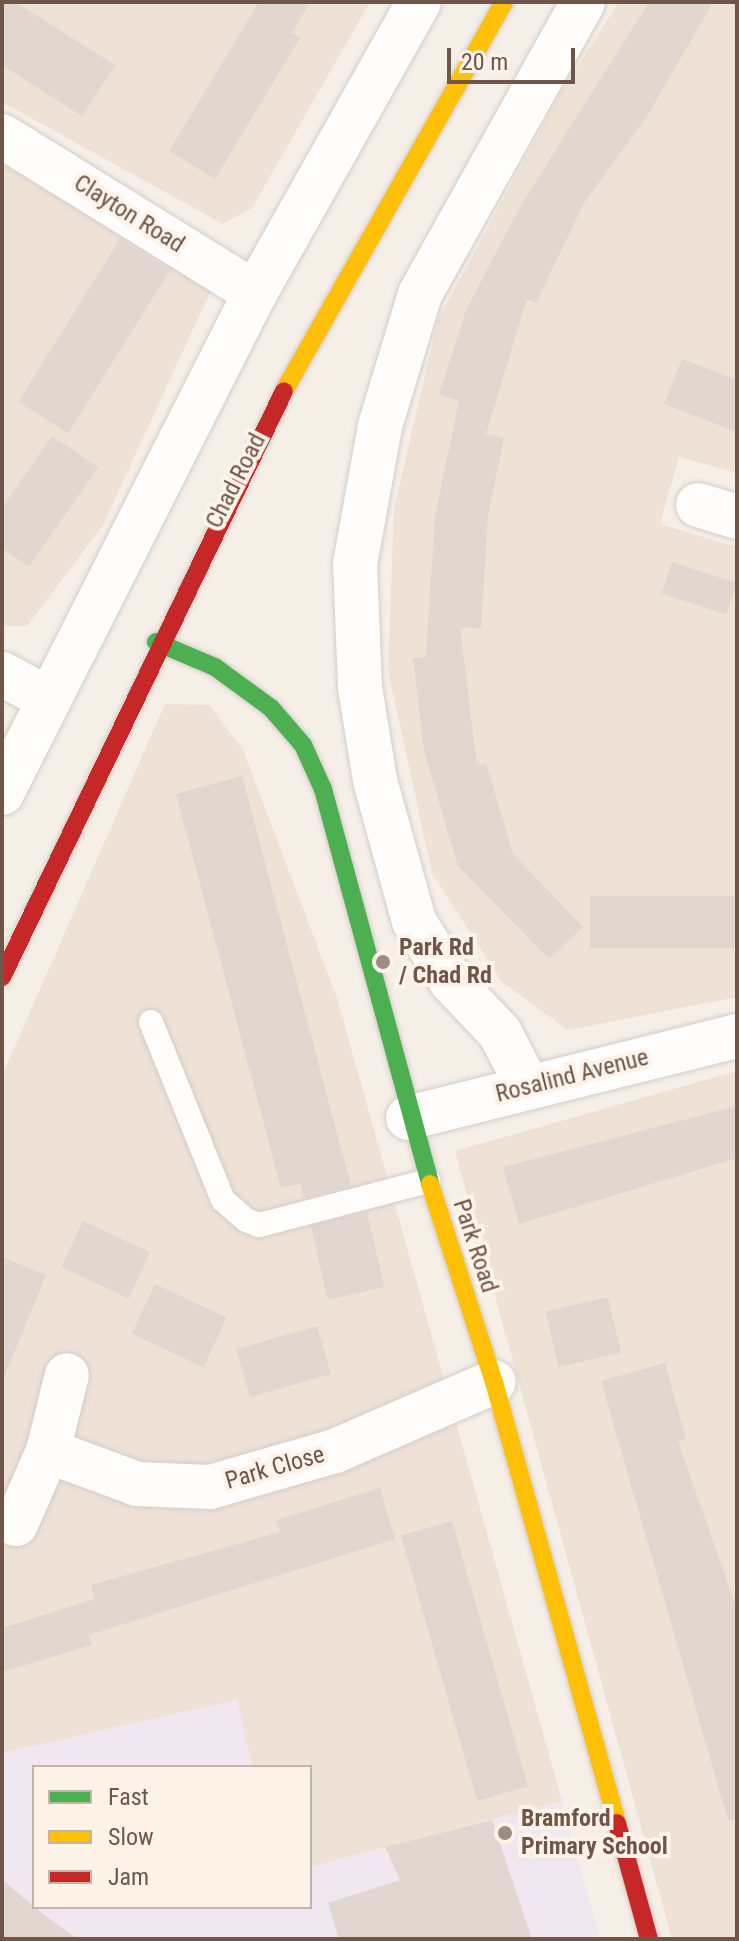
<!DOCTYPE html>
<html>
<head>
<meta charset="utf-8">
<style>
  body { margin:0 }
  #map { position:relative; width:739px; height:1941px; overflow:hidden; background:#f5efe8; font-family:"Roboto Condensed",sans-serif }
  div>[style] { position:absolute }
  .residential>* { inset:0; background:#eee1d6 }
  .education>* { inset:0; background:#f0e7f0 }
  .building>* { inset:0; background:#e1d7d0; transform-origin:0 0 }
  .roads { filter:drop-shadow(0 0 2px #d4ccc6) drop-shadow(0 0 2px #d4ccc6) }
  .lane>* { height:24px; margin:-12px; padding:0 12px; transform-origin:12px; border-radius:12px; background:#fefdfc }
  .street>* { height:44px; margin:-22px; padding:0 22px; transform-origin:22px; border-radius:22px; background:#fefdfc }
  .fast>* { height:18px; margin:-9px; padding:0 9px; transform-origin:9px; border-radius:9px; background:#4caf50 }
  .slow>* { height:18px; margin:-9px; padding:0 9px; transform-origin:9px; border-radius:9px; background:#ffc107 }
  .jam>* { height:18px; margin:-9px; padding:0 9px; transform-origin:9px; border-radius:9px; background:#c62828 }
  .dots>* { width:22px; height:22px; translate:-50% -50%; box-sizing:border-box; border:4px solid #fef3e8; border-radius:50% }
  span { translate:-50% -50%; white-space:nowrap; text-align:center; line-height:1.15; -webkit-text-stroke:8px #fef3e8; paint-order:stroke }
  .street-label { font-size:24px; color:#70554b }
  .poi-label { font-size:24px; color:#70554b; font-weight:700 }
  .left { translate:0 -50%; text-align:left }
  .frame { position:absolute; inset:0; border:4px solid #70554b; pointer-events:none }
  .legend { position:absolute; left:32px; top:1765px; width:280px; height:144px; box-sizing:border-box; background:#fef3e8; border:2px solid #c5b4a9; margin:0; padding:10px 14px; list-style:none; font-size:24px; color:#70554b }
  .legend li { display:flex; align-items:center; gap:16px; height:40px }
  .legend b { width:40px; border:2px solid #c5b4a9 }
  .scale { position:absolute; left:447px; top:48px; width:128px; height:36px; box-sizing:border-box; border:4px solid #70554b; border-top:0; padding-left:10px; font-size:24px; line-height:28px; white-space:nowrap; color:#70554b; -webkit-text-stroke:6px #fef3e8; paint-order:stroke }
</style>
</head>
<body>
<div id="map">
  <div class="residential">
    <i style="clip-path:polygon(2px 2px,370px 2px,252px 208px,223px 224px,2px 102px)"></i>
    <i style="clip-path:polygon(619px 2px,737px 2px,737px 473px,679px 457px,660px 524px,737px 547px,737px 997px,568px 1030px,502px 982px,432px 873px,388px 670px,394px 508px,438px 320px,561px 92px)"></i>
    <i style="clip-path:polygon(2px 164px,212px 288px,103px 525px,27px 626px,2px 626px)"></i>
    <i style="clip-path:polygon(165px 704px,209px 705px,243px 750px,337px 998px,562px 1801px,310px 1867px,310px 1767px,252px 1767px,237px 1700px,2px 1753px,2px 1076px)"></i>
    <i style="clip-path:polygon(737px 1071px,737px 1939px,672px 1939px,455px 1151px)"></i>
  </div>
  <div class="education">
    <i style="clip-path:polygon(237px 1700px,252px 1767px,34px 1767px,34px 1907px,310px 1907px,310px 1867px,562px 1801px,600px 1939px,2px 1939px,2px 1753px)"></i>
  </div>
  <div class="building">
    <i style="clip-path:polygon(2px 2px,15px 2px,115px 65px,82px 116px,2px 65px)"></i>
    <i style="clip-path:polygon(259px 2px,310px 2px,292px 33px,300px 38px,215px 179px,169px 151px)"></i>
    <i style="clip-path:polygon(649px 2px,713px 2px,649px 113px,584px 203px,536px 303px,527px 299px,486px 434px,504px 438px,488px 516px,481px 628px,460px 627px,477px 766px,486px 763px,513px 854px,583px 927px,549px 959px,458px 866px,424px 751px,413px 658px,426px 657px,435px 517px,459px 401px,439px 395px,466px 310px,521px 205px)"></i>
    <i style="left:120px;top:239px;width:59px;height:192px;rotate:32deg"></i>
    <i style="clip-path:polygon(682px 359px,737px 380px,737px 432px,664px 404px)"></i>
    <i style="clip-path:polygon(52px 436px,98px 467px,29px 567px,2px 548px,2px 508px)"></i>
    <i style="left:672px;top:562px;width:68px;height:33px;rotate:18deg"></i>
    <i style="clip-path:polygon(242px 776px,351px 1186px,304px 1198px,300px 1184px,281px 1188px,176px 794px)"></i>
    <i style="left:737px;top:896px;width:52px;height:147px;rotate:90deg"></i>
    <i style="clip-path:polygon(737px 1106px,737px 1158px,519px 1224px,503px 1167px)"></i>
    <i style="left:367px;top:1212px;width:77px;height:58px;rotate:77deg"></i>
    <i style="left:83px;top:1221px;width:74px;height:51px;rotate:25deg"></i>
    <i style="clip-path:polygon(2px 1257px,46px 1275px,3px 1380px,2px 1380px)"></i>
    <i style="left:155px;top:1284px;width:79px;height:55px;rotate:25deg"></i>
    <i style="left:608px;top:1297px;width:57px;height:64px;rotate:77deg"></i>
    <i style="left:317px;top:1326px;width:50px;height:84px;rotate:74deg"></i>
    <i style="clip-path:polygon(665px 1363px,686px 1439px,678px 1441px,737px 1610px,737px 1819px,728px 1820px,601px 1381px)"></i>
    <i style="clip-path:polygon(380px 1488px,395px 1539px,89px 1635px,92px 1645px,2px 1672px,2px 1628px,95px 1599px,91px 1585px,280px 1532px,276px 1520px)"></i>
    <i style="left:452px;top:1521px;width:276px;height:53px;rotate:74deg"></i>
    <i style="clip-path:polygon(492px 1820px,532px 1939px,339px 1939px,328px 1903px,400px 1880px,385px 1847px)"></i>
    <i style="clip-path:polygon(2px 1879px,34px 1907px,77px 1939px,2px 1939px)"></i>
  </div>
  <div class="roads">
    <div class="lane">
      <i style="left:151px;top:1022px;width:192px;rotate:68deg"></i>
      <i style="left:223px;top:1200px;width:30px;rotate:41deg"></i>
      <i style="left:246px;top:1220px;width:14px;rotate:21deg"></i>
      <i style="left:259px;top:1225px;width:175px;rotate:-14.6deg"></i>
    </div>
    <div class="street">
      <i style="left:2px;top:136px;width:298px;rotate:31.8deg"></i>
      <i style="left:698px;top:505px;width:41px;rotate:17.1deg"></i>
      <i style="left:2px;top:674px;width:49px;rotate:28.1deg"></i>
      <i style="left:2px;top:793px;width:560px;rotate:-63.16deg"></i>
      <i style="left:255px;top:293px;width:334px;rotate:-60.6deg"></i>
      <i style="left:527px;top:1085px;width:59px;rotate:-117.4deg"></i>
      <i style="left:500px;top:1033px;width:71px;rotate:-133.3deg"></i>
      <i style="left:451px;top:981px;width:70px;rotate:-121.7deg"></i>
      <i style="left:414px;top:921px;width:146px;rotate:-105.5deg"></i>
      <i style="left:375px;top:780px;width:94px;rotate:-99.2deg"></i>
      <i style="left:360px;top:687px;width:123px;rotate:-92.3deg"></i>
      <i style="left:355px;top:564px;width:140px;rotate:-79.7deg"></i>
      <i style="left:380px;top:426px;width:138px;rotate:-73.1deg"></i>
      <i style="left:420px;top:294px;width:334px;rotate:-60.8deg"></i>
      <i style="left:408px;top:1118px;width:339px;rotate:-14deg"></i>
      <i style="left:48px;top:1451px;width:78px;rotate:-76deg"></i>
      <i style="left:16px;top:1524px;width:80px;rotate:-66.3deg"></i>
      <i style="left:48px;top:1451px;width:95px;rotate:20.3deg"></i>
      <i style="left:137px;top:1484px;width:73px;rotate:2.4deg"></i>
      <i style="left:210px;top:1487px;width:130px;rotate:-16.1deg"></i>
      <i style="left:335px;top:1451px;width:173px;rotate:-23.5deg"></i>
    </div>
    <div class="fast">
      <i style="left:156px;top:642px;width:64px;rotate:23deg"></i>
      <i style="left:215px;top:667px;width:69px;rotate:36.2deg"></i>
      <i style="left:271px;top:708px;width:49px;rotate:49.1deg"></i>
      <i style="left:303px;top:745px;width:48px;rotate:65.6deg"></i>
      <i style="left:323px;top:789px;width:409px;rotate:74.8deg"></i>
    </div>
    <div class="slow">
      <i style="left:284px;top:391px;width:447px;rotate:-60.5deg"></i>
      <i style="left:430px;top:1184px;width:208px;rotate:72.1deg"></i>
      <i style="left:494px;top:1382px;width:458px;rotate:74.4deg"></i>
    </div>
    <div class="jam">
      <i style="left:2px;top:977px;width:650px;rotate:-64.3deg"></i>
      <i style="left:617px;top:1823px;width:120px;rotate:74.6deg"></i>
    </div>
  </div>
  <div class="dots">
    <i style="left:383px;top:962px;background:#9f8b82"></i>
    <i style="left:505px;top:1833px;background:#9f8b82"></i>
  </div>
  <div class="street-label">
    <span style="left:129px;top:214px;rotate:32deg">Clayton Road</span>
    <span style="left:236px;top:481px;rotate:-63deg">Chad Road</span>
    <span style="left:572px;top:1076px;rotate:-14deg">Rosalind Avenue</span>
    <span style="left:475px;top:1246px;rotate:72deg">Park Road</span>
    <span style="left:275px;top:1468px;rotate:-16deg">Park Close</span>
  </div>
  <div class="poi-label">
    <span class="left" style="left:399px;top:962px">Park Rd<br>/ Chad Rd</span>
    <span class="left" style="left:521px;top:1833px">Bramford<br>Primary School</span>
  </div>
  <div class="frame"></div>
  <ul class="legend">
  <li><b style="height:10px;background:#4caf50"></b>Fast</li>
  <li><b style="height:10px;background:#ffc107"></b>Slow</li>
  <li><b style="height:10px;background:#c62828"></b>Jam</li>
  </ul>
  <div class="scale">20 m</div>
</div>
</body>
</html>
